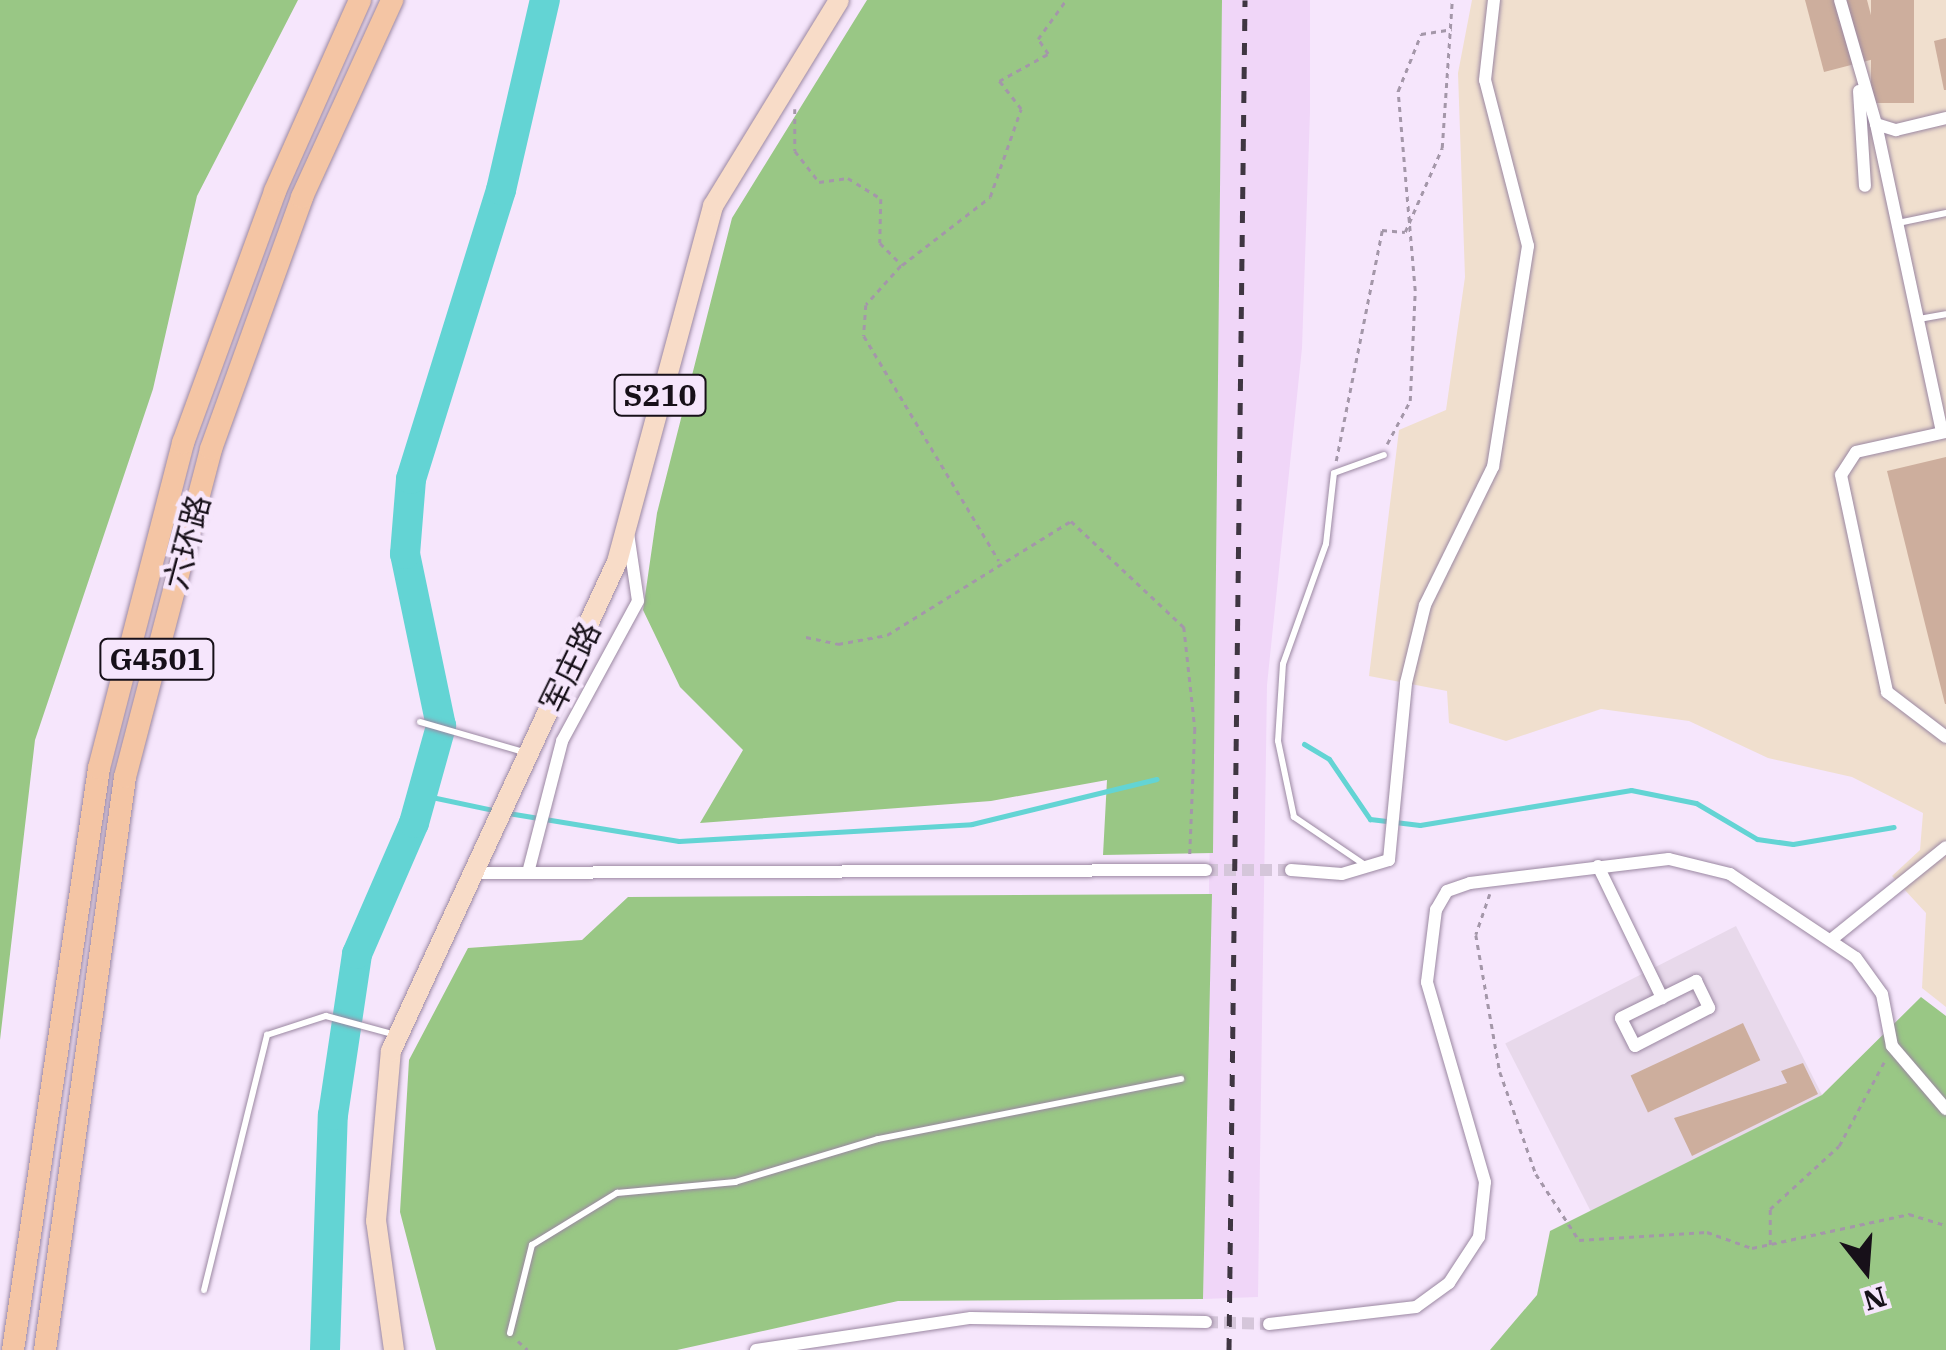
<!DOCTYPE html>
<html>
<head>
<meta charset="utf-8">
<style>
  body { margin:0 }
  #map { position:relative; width:1946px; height:1350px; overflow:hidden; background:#f6e6fc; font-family:"IBM Plex Serif","Noto Sans SC",serif }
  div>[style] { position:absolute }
  .commercial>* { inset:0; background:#e8d9eb; transform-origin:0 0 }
  .industrial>* { inset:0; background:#f0dfce }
  .built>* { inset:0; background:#f0d6f8 }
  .forest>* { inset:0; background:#99c785 }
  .stream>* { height:5px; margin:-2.5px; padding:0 2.5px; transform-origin:2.5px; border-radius:2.5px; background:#63d4d4 }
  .river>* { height:30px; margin:-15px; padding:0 15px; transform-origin:15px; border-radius:15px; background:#63d4d4 }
  .building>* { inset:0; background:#cdae9d; transform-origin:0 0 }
  .street-tunnel>* { height:12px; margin-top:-6px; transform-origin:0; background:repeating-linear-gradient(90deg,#d5c6da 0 12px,transparent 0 18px) }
  .path>* { height:2.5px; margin-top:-1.25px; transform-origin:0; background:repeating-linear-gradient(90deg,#a497a9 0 5px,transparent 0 10px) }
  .roads { filter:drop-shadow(0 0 2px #9b88a2) drop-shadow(0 0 2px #9b88a2) }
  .lane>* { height:6px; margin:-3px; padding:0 3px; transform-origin:3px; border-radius:3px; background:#fff }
  .street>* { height:12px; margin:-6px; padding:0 6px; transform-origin:6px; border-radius:6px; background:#fff }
  .primary>* { height:20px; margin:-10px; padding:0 10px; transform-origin:10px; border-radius:10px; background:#f8dcc8 }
  .highway>* { height:22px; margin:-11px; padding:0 11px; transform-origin:11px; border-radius:11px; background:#f4c5a4 }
  .rail>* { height:5px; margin-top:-2.5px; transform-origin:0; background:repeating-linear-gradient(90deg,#3f3642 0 12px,transparent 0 24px) }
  span { translate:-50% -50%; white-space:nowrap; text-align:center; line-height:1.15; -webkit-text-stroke:9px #f6e6fc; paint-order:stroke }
  .shield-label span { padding:2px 8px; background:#f6e6fc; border:2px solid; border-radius:8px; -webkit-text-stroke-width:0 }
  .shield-label { font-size:30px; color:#171019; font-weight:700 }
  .street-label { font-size:32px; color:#171019 }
  .north { position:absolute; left:1816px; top:1220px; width:100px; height:100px; -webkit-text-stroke:8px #f6e6fc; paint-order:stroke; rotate:163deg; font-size:28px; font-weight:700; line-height:40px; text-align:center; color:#171019 }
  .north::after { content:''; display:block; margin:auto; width:35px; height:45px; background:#171019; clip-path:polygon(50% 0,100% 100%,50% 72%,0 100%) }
</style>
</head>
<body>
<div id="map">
  <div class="commercial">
    <i style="left:1736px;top:926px;width:190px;height:259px;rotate:63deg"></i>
  </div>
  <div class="industrial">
    <i style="clip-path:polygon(1472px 0,1946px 0,1946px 1007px,1922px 988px,1926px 913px,1892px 876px,1920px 850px,1923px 813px,1852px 777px,1768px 758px,1689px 721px,1601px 709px,1506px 741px,1449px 723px,1447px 691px,1369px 676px,1399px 430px,1446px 410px,1465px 277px,1458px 73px)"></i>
  </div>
  <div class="built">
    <i style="clip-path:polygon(1222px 0,1310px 0,1310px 112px,1302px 348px,1267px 685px,1258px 1297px,1203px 1299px)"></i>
  </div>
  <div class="forest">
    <i style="clip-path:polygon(0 0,298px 0,197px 196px,153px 389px,35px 740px,0 1040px)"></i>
    <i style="clip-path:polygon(867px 0,1222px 0,1213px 853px,1103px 855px,1107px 780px,991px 801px,700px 823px,743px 750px,680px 687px,643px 610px,657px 513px,732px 218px)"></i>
    <i style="clip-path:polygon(1212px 894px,1203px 1299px,898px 1301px,677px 1350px,436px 1350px,400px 1212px,409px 1060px,468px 948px,582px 940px,628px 897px)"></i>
    <i style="clip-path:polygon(1921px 997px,1946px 1016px,1946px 1350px,1490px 1350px,1537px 1295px,1550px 1231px,1822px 1095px)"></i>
  </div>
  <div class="stream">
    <i style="left:1304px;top:744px;width:29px;rotate:31deg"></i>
    <i style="left:1329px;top:759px;width:73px;rotate:55.7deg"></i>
    <i style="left:1370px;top:819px;width:50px;rotate:6.8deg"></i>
    <i style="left:1420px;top:825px;width:214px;rotate:-9.4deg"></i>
    <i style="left:1631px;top:790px;width:66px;rotate:11.3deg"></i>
    <i style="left:1696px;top:803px;width:71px;rotate:30.5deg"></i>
    <i style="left:1757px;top:839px;width:36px;rotate:8deg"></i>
    <i style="left:1793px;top:844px;width:102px;rotate:-9.6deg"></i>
    <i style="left:422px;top:795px;width:78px;rotate:11.9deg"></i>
    <i style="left:508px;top:813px;width:173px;rotate:9.3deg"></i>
    <i style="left:679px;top:841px;width:293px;rotate:-3.3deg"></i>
    <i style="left:972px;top:824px;width:190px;rotate:-13.7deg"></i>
  </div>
  <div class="river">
    <i style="left:325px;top:1350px;width:235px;rotate:-88.1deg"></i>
    <i style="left:333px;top:1115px;width:163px;rotate:-81.5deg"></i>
    <i style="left:357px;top:954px;width:143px;rotate:-66.5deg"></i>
    <i style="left:414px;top:823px;width:101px;rotate:-74.4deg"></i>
    <i style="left:441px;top:726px;width:176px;rotate:-101.8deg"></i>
    <i style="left:405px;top:554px;width:75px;rotate:-85.4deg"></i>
    <i style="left:411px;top:479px;width:303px;rotate:-72.7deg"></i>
    <i style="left:501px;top:190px;width:195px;rotate:-77deg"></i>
  </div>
  <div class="building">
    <i style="clip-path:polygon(1805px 0,1867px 0,1882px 57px,1824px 72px)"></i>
    <i style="left:1871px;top:0;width:43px;height:103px"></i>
    <i style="clip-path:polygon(1946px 38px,1946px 90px,1944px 90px,1934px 41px)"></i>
    <i style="clip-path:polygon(1946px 457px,1946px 704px,1945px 704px,1887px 471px)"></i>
    <i style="left:1743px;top:1023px;width:41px;height:124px;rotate:65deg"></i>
    <i style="clip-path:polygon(1803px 1063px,1818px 1094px,1692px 1156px,1674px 1118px,1787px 1083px,1781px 1071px)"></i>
  </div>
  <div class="street-tunnel">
    <i style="left:1206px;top:870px;width:85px"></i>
    <i style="left:1206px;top:1322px;width:63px;rotate:1.8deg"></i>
  </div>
  <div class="path">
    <i style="left:795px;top:109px;width:42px;rotate:90deg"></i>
    <i style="left:795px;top:151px;width:39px;rotate:52deg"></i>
    <i style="left:819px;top:182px;width:29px;rotate:-8deg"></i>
    <i style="left:848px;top:178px;width:39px;rotate:32deg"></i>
    <i style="left:881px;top:199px;width:44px;rotate:91.3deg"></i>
    <i style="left:880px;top:243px;width:31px;rotate:45deg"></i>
    <i style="left:902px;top:265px;width:111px;rotate:-37.7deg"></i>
    <i style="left:990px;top:197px;width:93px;rotate:-70.6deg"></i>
    <i style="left:1021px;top:109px;width:36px;rotate:-128deg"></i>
    <i style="left:999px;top:81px;width:56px;rotate:-28.9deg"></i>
    <i style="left:1048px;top:54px;width:18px;rotate:-124deg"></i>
    <i style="left:1038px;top:39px;width:48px;rotate:-54.3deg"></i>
    <i style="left:901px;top:266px;width:52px;rotate:131.9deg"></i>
    <i style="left:866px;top:305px;width:31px;rotate:94deg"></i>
    <i style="left:864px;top:336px;width:262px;rotate:59deg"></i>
    <i style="left:1387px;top:444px;width:49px;rotate:-61.9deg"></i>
    <i style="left:1410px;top:401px;width:110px;rotate:-87.4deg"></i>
    <i style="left:1415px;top:291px;width:201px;rotate:-94.9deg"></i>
    <i style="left:1398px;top:91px;width:61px;rotate:-68deg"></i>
    <i style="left:1421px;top:34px;width:31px;rotate:-9deg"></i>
    <i style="left:1336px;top:461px;width:236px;rotate:-78.7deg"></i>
    <i style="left:1382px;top:230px;width:23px;rotate:5deg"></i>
    <i style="left:1405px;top:232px;width:92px;rotate:-66.2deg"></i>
    <i style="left:1442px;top:148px;width:148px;rotate:-86.1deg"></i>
    <i style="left:806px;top:637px;width:33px;rotate:12deg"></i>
    <i style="left:838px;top:644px;width:50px;rotate:-10.4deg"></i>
    <i style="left:887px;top:635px;width:216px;rotate:-31.8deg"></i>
    <i style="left:1071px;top:521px;width:155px;rotate:43.2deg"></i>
    <i style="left:1184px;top:627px;width:103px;rotate:83.8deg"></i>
    <i style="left:1195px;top:729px;width:125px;rotate:92.3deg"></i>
    <i style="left:1490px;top:894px;width:43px;rotate:108.9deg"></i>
    <i style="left:1476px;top:935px;width:139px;rotate:80.1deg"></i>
    <i style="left:1500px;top:1072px;width:108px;rotate:70.6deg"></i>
    <i style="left:1536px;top:1174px;width:79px;rotate:56.9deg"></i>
    <i style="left:1579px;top:1240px;width:128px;rotate:-3.6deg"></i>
    <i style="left:1707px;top:1232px;width:48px;rotate:19.6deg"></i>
    <i style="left:1752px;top:1248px;width:161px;rotate:-12.2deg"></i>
    <i style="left:1909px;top:1214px;width:39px;rotate:17deg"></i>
    <i style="left:1770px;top:1245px;width:36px;rotate:-90deg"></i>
    <i style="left:1770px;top:1209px;width:93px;rotate:-42.4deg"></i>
    <i style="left:1839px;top:1146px;width:95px;rotate:-61.8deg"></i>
    <i style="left:518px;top:1341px;width:13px;rotate:42deg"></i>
  </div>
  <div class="roads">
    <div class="lane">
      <i style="left:1898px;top:223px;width:49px;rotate:-11.8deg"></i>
      <i style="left:1919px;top:319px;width:27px;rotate:-10deg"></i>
      <i style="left:420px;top:722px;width:108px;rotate:16.1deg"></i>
      <i style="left:1365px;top:865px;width:86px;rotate:-145.9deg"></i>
      <i style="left:1294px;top:817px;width:78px;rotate:-101.9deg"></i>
      <i style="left:1278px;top:741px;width:77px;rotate:-86.3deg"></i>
      <i style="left:1283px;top:664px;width:127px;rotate:-70.3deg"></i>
      <i style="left:1326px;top:544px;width:71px;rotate:-83.6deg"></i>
      <i style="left:1334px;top:473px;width:53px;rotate:-19.8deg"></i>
      <i style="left:204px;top:1290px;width:263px;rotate:-76.1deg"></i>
      <i style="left:267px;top:1035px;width:62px;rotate:-17.9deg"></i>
      <i style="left:326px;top:1016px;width:73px;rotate:15.2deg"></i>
      <i style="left:510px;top:1333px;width:91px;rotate:-76deg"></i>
      <i style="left:532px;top:1245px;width:100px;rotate:-31.5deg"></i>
      <i style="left:617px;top:1193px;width:119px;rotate:-5.3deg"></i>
      <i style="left:735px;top:1182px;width:149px;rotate:-16.7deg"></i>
      <i style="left:878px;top:1139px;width:309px;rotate:-11.2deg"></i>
    </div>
    <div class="street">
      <i style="left:1840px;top:0;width:129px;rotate:73.8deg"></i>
      <i style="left:1876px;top:124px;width:21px;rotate:17deg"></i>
      <i style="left:1896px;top:130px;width:51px;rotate:-13.5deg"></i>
      <i style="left:1859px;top:91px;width:95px;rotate:86.4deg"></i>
      <i style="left:1876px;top:124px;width:315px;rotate:77.9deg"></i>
      <i style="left:1946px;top:432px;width:92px;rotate:167.5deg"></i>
      <i style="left:1856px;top:452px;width:27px;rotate:123deg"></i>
      <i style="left:1841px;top:475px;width:222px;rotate:78deg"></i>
      <i style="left:1887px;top:692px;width:74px;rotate:37.3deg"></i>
      <i style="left:1598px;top:866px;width:147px;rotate:64.1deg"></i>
      <i style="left:529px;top:869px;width:132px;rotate:-75.5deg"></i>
      <i style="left:562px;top:741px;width:159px;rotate:-61.5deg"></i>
      <i style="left:638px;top:601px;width:69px;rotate:-98.4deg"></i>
      <i style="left:1291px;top:870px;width:51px;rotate:4.5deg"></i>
      <i style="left:1342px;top:874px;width:49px;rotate:-16.6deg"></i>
      <i style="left:1389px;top:860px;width:178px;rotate:-84.5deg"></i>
      <i style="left:1406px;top:683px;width:80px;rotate:-76.3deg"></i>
      <i style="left:1425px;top:605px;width:154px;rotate:-63.8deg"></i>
      <i style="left:1493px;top:467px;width:224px;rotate:-81deg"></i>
      <i style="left:1528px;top:246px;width:171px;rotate:-104.5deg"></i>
      <i style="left:1485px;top:80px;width:81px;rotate:-83.6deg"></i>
      <i style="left:470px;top:873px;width:736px;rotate:-0.23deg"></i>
      <i style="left:1832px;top:939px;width:146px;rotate:-38.9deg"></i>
      <i style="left:1696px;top:981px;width:30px;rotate:64deg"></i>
      <i style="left:1709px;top:1008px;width:83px;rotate:152.8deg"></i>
      <i style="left:1635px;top:1046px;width:31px;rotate:-117deg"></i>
      <i style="left:1621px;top:1018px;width:84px;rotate:-26.3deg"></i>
      <i style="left:1269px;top:1324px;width:148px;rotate:-6.6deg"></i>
      <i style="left:1416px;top:1307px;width:41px;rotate:-36deg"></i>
      <i style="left:1449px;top:1283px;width:55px;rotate:-56.9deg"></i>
      <i style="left:1479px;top:1237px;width:55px;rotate:-83.8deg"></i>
      <i style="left:1485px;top:1182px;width:208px;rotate:-106.2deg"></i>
      <i style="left:1427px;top:982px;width:73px;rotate:-82.9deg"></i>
      <i style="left:1436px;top:910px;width:22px;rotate:-60deg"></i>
      <i style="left:1447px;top:891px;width:24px;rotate:-19deg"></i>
      <i style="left:1470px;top:883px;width:200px;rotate:-6.9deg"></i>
      <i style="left:1669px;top:859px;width:63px;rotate:13.8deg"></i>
      <i style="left:1730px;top:874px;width:151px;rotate:33.7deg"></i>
      <i style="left:1856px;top:958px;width:44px;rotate:54.2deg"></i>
      <i style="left:1882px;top:994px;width:53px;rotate:79.1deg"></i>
      <i style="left:1892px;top:1046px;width:83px;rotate:49.4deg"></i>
      <i style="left:756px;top:1350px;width:217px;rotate:-8.5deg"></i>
      <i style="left:971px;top:1318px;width:235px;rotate:1deg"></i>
    </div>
    <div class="primary">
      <i style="left:394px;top:1350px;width:130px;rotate:-97.9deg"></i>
      <i style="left:376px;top:1221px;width:171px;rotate:-85deg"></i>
      <i style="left:391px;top:1051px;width:539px;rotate:-65.2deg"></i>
      <i style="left:617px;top:562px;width:369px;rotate:-74.9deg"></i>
      <i style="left:713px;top:206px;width:241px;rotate:-58.5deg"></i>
    </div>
    <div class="highway">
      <i style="left:13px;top:1350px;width:588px;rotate:-81.59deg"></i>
      <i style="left:99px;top:768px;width:336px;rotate:-75.5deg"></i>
      <i style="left:183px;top:443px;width:268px;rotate:-69.9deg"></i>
      <i style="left:275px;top:191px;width:209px;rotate:-66deg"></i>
      <i style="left:45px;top:1350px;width:579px;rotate:-82.05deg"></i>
      <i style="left:125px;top:777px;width:339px;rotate:-75.3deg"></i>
      <i style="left:211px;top:449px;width:268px;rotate:-70.1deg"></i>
      <i style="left:302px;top:197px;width:217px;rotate:-65.4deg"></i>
    </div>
  </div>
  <div class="rail">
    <i style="left:1229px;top:1350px;width:1350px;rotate:-89.32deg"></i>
  </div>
  <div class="shield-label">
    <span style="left:660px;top:395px">S210</span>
    <span style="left:157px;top:659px">G4501</span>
  </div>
  <div class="street-label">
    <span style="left:187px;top:542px;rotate:-75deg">六环路</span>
    <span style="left:570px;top:667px;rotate:-64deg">军庄路</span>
  </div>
  <div class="north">N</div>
</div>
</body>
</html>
